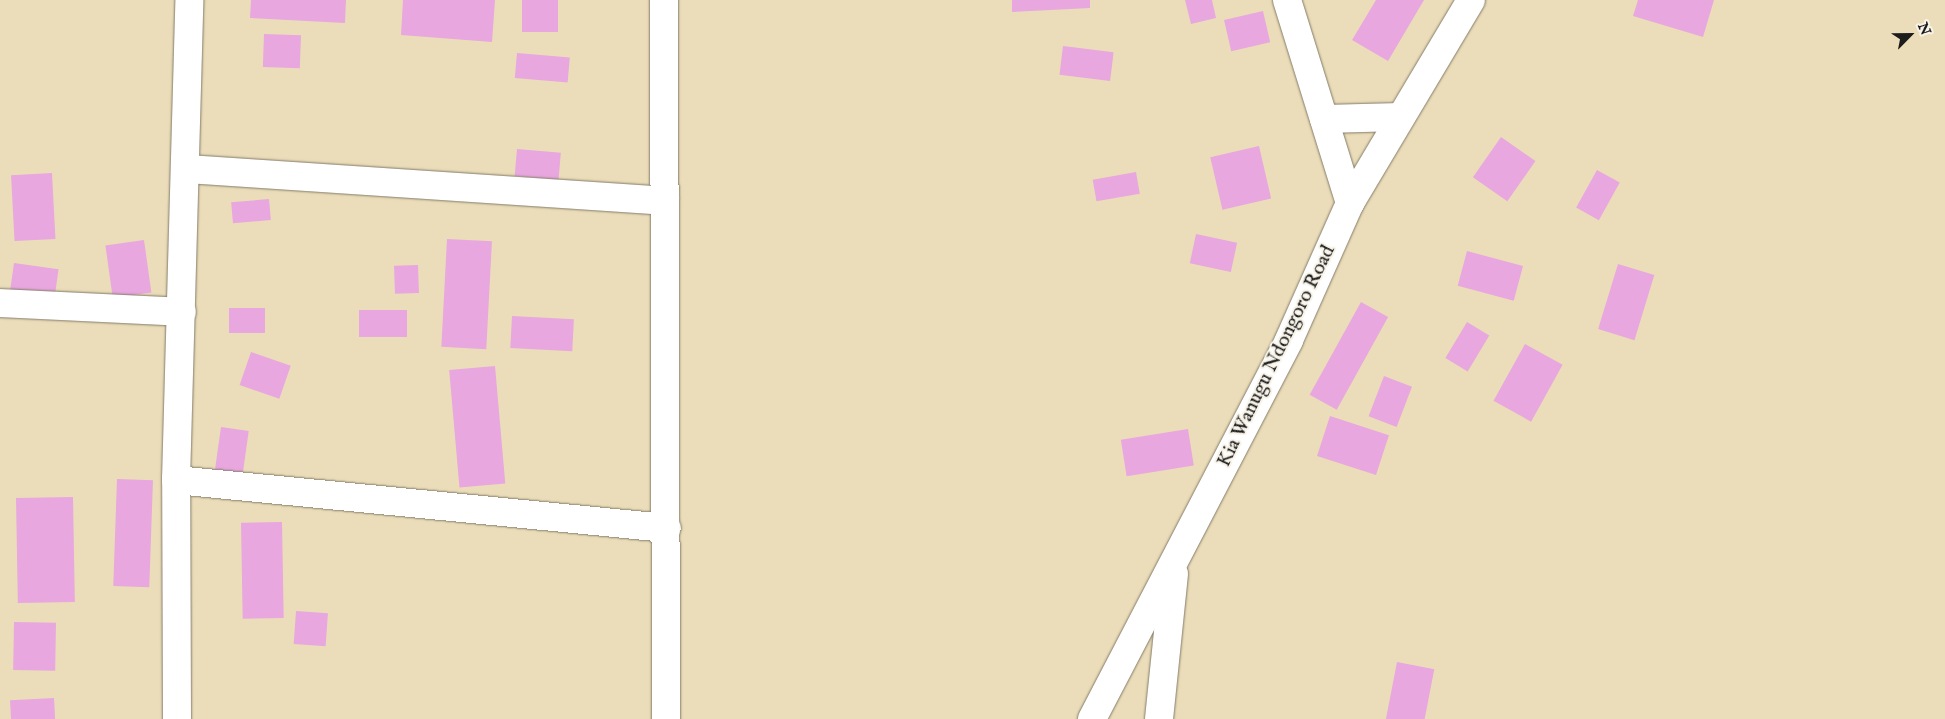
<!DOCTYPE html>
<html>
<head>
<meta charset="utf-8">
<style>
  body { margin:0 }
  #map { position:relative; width:1945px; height:719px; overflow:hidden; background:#ebddb9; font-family:"IM FELL English",serif }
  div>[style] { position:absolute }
  .building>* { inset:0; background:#e8a7df; transform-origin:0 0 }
  .roads { filter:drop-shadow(0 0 1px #847c6a) drop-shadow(0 0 1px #847c6a) }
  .street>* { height:28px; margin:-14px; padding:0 14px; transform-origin:14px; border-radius:14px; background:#fff }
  span { translate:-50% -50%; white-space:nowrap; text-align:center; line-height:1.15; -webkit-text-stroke:4px #f7f3e8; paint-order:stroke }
  .street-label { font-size:20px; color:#1c1c1c }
  .north { position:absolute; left:1885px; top:10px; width:50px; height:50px; -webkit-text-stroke:4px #f7f3e8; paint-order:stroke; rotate:67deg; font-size:14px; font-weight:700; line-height:20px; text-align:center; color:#1c1c1c }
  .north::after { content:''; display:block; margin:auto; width:18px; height:22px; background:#1c1c1c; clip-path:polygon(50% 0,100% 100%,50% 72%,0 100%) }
</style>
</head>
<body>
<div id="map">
  <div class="building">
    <i style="clip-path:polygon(251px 0,346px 0,345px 23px,250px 18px)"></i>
    <i style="clip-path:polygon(403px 0,495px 0,492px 42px,401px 35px)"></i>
    <i style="left:522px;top:0;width:36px;height:32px"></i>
    <i style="clip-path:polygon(1012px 0,1090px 0,1090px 8px,1012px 12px)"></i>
    <i style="clip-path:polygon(1185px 0,1212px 0,1216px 18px,1191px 24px)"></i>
    <i style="clip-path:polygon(1376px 0,1424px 0,1388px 61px,1352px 40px)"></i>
    <i style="clip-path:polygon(1638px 0,1714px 0,1703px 37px,1633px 16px)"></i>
    <i style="left:1263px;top:11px;width:32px;height:40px;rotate:77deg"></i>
    <i style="left:264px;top:34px;width:37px;height:33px;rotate:2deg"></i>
    <i style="left:1063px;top:46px;width:51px;height:29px;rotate:7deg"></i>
    <i style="left:517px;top:53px;width:53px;height:25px;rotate:5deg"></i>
    <i style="left:1501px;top:137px;width:42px;height:49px;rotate:35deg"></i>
    <i style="left:1259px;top:146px;width:54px;height:50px;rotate:77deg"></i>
    <i style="left:517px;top:149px;width:44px;height:27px;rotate:5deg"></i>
    <i style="left:1597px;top:170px;width:26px;height:43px;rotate:29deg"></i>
    <i style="left:1136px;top:172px;width:22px;height:44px;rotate:80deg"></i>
    <i style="left:52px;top:173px;width:66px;height:41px;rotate:87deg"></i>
    <i style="left:269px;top:199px;width:21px;height:38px;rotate:85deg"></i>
    <i style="left:1196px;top:234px;width:42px;height:30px;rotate:12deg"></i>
    <i style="left:447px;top:239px;width:45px;height:108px;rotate:3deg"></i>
    <i style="left:144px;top:240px;width:53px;height:39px;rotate:82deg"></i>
    <i style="left:1467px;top:251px;width:58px;height:36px;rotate:15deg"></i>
    <i style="left:14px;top:263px;width:45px;height:32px;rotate:8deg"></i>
    <i style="left:1618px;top:264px;width:38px;height:68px;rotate:17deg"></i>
    <i style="left:418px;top:265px;width:28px;height:24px;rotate:88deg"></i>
    <i style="left:1361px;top:302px;width:31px;height:106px;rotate:29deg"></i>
    <i style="left:229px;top:308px;width:36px;height:25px"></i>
    <i style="left:359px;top:310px;width:48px;height:27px"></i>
    <i style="left:512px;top:316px;width:62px;height:32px;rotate:3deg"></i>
    <i style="left:1467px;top:322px;width:26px;height:42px;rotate:31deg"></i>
    <i style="left:1525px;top:344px;width:43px;height:65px;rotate:29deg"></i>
    <i style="left:251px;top:352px;width:42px;height:35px;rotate:19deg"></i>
    <i style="left:495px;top:366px;width:118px;height:46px;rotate:85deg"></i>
    <i style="left:1384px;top:376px;width:30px;height:43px;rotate:21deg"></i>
    <i style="left:1330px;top:416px;width:62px;height:42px;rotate:18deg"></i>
    <i style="left:221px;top:427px;width:28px;height:47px;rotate:8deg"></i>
    <i style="left:1188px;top:429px;width:37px;height:68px;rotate:81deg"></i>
    <i style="left:117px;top:479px;width:36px;height:107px;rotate:2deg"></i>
    <i style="left:73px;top:497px;width:105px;height:57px;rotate:89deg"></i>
    <i style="left:282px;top:522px;width:96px;height:41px;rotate:89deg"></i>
    <i style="left:296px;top:611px;width:32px;height:33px;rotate:4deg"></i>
    <i style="left:14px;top:622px;width:42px;height:48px;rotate:1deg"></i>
    <i style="left:1397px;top:662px;width:38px;height:58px;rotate:11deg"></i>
    <i style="left:54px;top:698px;width:21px;height:44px;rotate:87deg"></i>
  </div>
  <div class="roads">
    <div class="street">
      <i style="left:664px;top:0;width:719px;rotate:89.84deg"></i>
      <i style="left:1287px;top:0;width:213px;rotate:72.8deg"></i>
      <i style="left:1324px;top:119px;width:77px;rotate:-1.5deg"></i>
      <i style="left:186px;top:169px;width:480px;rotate:3.8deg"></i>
      <i style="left:0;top:303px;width:182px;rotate:2.8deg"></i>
      <i style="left:176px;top:480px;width:493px;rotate:5.6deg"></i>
      <i style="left:177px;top:719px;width:239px;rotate:-90.2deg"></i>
      <i style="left:176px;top:480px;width:480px;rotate:-88.4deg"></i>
      <i style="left:1092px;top:719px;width:427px;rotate:-62.5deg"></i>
      <i style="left:1289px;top:340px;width:150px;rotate:-66deg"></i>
      <i style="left:1350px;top:203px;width:236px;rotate:-59.2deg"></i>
      <i style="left:1159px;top:719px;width:146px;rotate:-84.1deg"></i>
    </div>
  </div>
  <div class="street-label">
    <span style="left:1276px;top:356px;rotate:-64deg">Kia Wanugu Ndongoro Road</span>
  </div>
  <div class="north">N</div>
</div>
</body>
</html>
